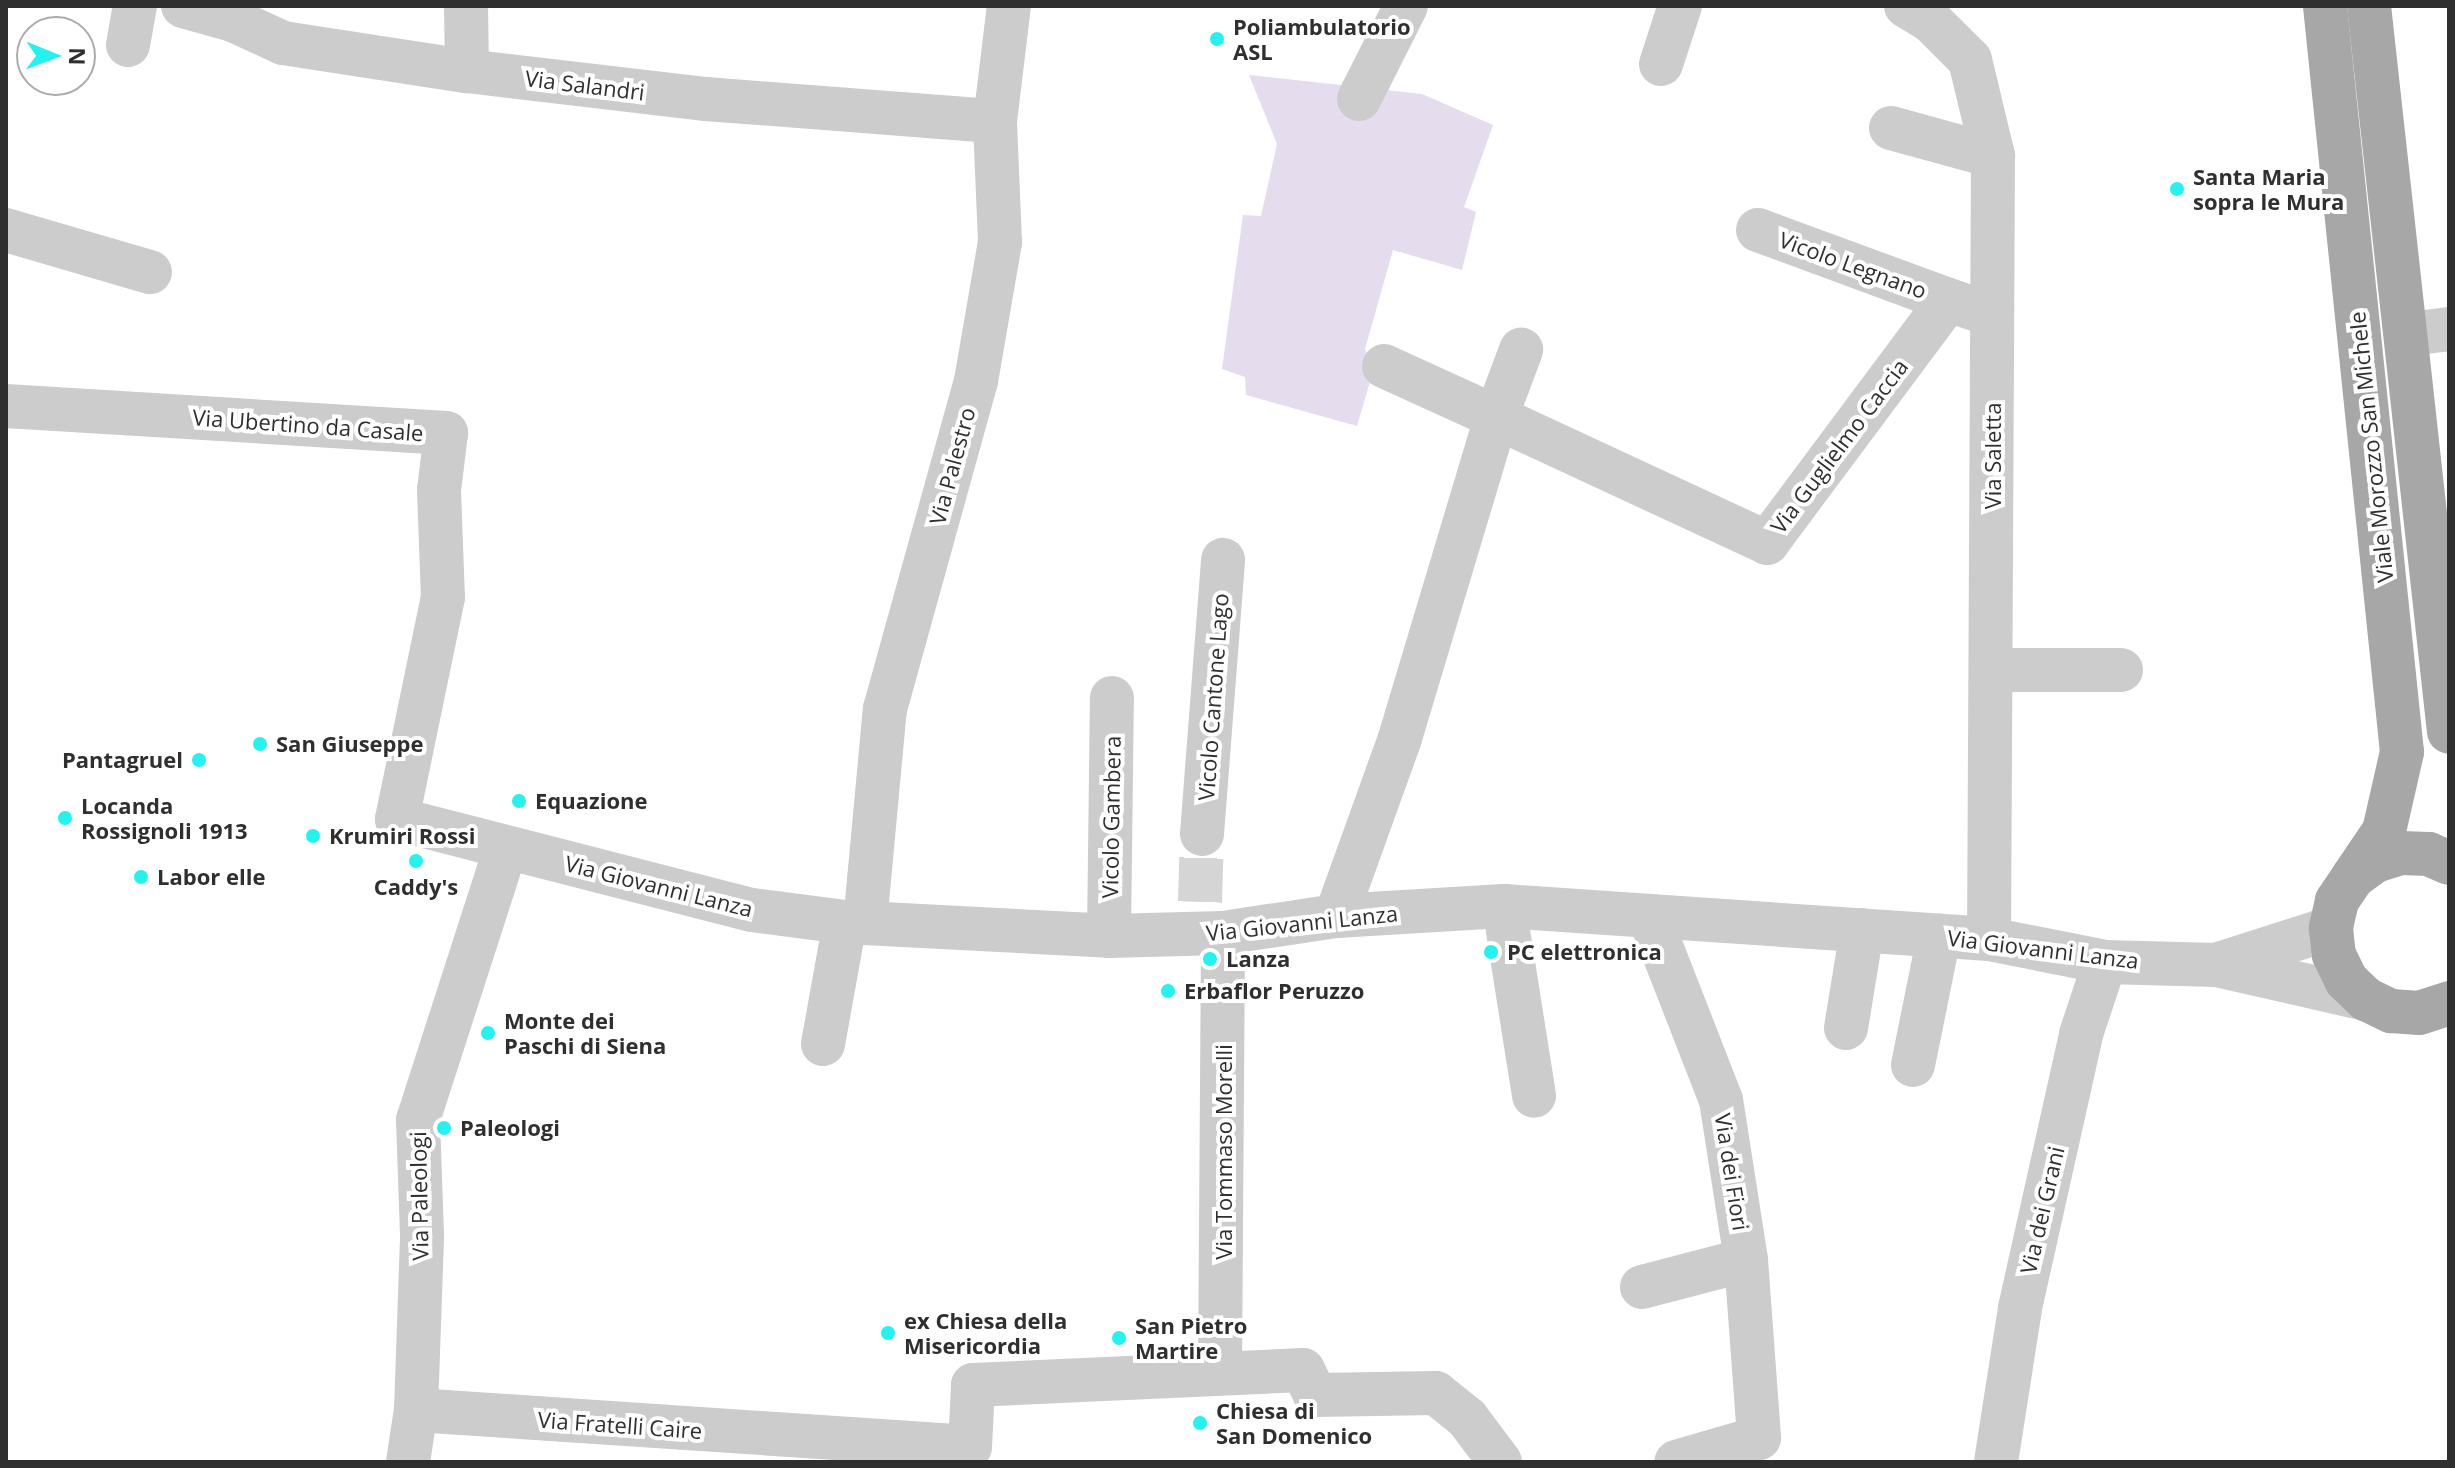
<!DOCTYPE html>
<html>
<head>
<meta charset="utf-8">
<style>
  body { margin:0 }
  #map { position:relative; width:2455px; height:1468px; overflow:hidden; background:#fff; font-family:"Open Sans",sans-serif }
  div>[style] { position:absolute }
  .green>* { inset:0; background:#e5dced }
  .minor-tunnel>* { height:44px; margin-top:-22px; transform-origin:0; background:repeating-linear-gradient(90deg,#d5d5d5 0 44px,transparent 0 66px) }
  .minor>* { height:44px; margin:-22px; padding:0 22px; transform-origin:22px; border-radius:22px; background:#ccc }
  .major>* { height:44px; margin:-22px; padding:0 22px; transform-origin:22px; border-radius:22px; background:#a7a7a7 }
  .dots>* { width:22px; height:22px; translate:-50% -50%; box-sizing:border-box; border:4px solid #fff; border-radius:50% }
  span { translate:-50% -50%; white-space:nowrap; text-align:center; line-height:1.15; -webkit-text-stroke:8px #fff; paint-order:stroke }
  .poi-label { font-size:22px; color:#2f2f2f; font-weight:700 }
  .left { translate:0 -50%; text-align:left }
  .right { translate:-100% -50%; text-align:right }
  .street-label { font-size:22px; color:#2f2f2f }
  .frame { position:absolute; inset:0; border:8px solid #2f2f2f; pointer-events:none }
  .north { position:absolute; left:16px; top:16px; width:80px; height:80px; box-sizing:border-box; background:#fff; border:2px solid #acacac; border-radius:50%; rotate:91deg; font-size:22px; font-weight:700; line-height:32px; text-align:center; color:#2f2f2f }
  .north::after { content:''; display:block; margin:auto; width:28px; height:36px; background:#25f1ef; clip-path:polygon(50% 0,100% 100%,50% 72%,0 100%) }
</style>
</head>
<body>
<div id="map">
  <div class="green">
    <i style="clip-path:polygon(1249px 75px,1422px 94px,1493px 125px,1464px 207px,1476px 212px,1462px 270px,1393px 250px,1365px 349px,1372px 375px,1357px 426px,1246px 395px,1245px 377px,1222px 369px,1243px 215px,1261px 216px,1277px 144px)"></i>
  </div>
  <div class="minor-tunnel">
    <i style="left:1200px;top:902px;width:68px;rotate:-88.3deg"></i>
  </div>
  <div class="minor">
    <i style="left:183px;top:6px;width:52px;rotate:15.6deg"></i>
    <i style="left:233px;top:20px;width:55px;rotate:24.7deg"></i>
    <i style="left:283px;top:43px;width:186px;rotate:8.7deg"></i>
    <i style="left:467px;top:71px;width:241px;rotate:6.7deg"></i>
    <i style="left:706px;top:99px;width:290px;rotate:4.4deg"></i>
    <i style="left:466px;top:6px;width:65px;rotate:89.1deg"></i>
    <i style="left:1906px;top:6px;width:29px;rotate:31deg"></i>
    <i style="left:1931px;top:21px;width:55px;rotate:45deg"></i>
    <i style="left:1970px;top:60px;width:99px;rotate:76.5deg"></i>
    <i style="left:1993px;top:156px;width:783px;rotate:90.29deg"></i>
    <i style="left:128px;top:45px;width:40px;rotate:-80deg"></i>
    <i style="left:1661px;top:64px;width:61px;rotate:-71.9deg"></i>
    <i style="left:1359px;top:99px;width:104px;rotate:-63.2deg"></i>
    <i style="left:1891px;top:128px;width:106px;rotate:15.4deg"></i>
    <i style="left:6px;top:230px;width:150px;rotate:16.3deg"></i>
    <i style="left:1758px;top:230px;width:202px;rotate:20.2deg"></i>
    <i style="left:2409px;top:334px;width:40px;rotate:-7.1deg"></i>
    <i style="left:1384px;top:366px;width:123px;rotate:24.5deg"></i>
    <i style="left:1496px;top:417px;width:72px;rotate:-69.5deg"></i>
    <i style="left:6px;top:406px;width:441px;rotate:3.5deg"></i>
    <i style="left:446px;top:433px;width:57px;rotate:97deg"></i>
    <i style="left:439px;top:490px;width:107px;rotate:87.9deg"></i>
    <i style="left:443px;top:597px;width:227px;rotate:101.7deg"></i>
    <i style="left:397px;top:819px;width:366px;rotate:14.4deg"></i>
    <i style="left:752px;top:910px;width:94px;rotate:7.4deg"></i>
    <i style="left:845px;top:922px;width:264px;rotate:3deg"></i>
    <i style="left:1109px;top:936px;width:114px;rotate:-1.5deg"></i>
    <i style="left:1223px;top:933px;width:114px;rotate:-8.6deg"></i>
    <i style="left:1336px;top:916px;width:168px;rotate:-3.4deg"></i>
    <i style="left:1504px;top:906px;width:486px;rotate:3.9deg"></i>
    <i style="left:1989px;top:939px;width:118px;rotate:11.2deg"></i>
    <i style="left:2105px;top:962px;width:112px;rotate:1.5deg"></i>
    <i style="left:2217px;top:965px;width:153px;rotate:12.9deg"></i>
    <i style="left:1992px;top:670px;width:129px"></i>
    <i style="left:1202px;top:834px;width:275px;rotate:-85.6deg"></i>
    <i style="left:1504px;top:906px;width:192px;rotate:81deg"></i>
    <i style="left:1336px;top:916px;width:189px;rotate:-70.2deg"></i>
    <i style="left:1400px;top:738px;width:335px;rotate:-73.3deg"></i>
    <i style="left:1496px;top:417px;width:299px;rotate:24.9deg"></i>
    <i style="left:1767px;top:543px;width:303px;rotate:-53.3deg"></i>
    <i style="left:1948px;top:300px;width:44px;rotate:18.4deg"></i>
    <i style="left:1650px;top:918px;width:195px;rotate:68.7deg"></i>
    <i style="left:1721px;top:1100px;width:162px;rotate:81.1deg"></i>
    <i style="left:1746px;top:1260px;width:178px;rotate:85.8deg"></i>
    <i style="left:1759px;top:1438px;width:86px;rotate:163.9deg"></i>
    <i style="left:865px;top:923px;width:215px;rotate:-84.7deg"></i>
    <i style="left:885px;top:709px;width:340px;rotate:-74.5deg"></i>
    <i style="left:976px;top:381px;width:141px;rotate:-80.2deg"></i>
    <i style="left:1000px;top:242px;width:121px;rotate:-92.4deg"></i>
    <i style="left:995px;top:121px;width:116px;rotate:-83.1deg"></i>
    <i style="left:1109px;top:936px;width:238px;rotate:-89.3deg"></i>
    <i style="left:2219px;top:964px;width:118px;rotate:-17.8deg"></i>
    <i style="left:1846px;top:1028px;width:99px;rotate:-80.7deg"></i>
    <i style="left:823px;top:1044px;width:124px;rotate:-79.8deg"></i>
    <i style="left:1913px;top:1065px;width:132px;rotate:-78.6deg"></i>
    <i style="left:1642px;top:1287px;width:107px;rotate:-14.6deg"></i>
    <i style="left:1220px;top:1371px;width:438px;rotate:-89.6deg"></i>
    <i style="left:416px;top:1410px;width:555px;rotate:3.82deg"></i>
    <i style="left:970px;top:1447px;width:62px;rotate:-87.2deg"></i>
    <i style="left:973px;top:1385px;width:330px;rotate:-2.6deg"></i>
    <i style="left:1303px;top:1370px;width:28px;rotate:64deg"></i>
    <i style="left:1315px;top:1395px;width:121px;rotate:-0.9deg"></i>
    <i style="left:1436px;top:1393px;width:40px;rotate:39deg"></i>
    <i style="left:1467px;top:1418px;width:55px;rotate:53.1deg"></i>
    <i style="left:408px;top:1462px;width:53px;rotate:-81.3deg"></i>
    <i style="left:416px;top:1410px;width:175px;rotate:-88deg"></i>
    <i style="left:422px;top:1235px;width:115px;rotate:-92deg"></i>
    <i style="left:418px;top:1120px;width:286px;rotate:-72.1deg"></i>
    <i style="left:1996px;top:1462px;width:156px;rotate:-81.1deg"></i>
    <i style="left:2020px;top:1308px;width:281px;rotate:-77.4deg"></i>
    <i style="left:2081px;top:1034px;width:76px;rotate:-71.6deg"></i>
  </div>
  <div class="major">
    <i style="left:2325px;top:6px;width:750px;rotate:84.11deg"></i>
    <i style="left:2402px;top:752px;width:81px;rotate:102.8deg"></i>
    <i style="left:2384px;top:831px;width:55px;rotate:124deg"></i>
    <i style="left:2369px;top:6px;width:730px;rotate:83.71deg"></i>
    <i style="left:2449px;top:863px;width:22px;rotate:-156deg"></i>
    <i style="left:2429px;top:854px;width:28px;rotate:-178deg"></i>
    <i style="left:2401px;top:853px;width:27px;rotate:163deg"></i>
    <i style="left:2375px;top:861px;width:27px;rotate:144deg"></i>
    <i style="left:2353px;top:877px;width:29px;rotate:124deg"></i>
    <i style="left:2337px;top:901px;width:28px;rotate:103deg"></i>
    <i style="left:2331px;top:928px;width:27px;rotate:84deg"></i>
    <i style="left:2334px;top:955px;width:28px;rotate:64deg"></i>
    <i style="left:2346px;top:980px;width:28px;rotate:44deg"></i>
    <i style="left:2366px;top:999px;width:28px;rotate:26deg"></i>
    <i style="left:2391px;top:1011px;width:28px;rotate:4deg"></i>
    <i style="left:2419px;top:1013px;width:32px;rotate:-18deg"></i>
  </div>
  <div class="dots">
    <i style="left:1217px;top:39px;background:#25f1ef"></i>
    <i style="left:2177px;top:189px;background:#25f1ef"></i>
    <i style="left:260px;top:744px;background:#25f1ef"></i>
    <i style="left:199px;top:760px;background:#25f1ef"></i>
    <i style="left:519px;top:801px;background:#25f1ef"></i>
    <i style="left:65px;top:818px;background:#25f1ef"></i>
    <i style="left:313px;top:836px;background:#25f1ef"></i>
    <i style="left:416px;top:861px;background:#25f1ef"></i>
    <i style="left:141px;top:877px;background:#25f1ef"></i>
    <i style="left:1491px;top:952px;background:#25f1ef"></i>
    <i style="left:1210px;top:959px;background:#25f1ef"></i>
    <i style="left:1168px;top:991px;background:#25f1ef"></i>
    <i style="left:488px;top:1033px;background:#25f1ef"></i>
    <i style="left:444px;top:1128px;background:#25f1ef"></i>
    <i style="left:888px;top:1333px;background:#25f1ef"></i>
    <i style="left:1119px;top:1338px;background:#25f1ef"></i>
    <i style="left:1200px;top:1423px;background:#25f1ef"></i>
  </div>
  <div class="poi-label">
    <span class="left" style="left:1233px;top:39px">Poliambulatorio<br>ASL</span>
    <span class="left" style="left:2193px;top:189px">Santa Maria<br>sopra le Mura</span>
    <span class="left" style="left:276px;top:744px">San Giuseppe</span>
    <span class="right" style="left:183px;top:760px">Pantagruel</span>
    <span class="left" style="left:535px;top:801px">Equazione</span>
    <span class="left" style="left:81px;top:818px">Locanda<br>Rossignoli 1913</span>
    <span class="left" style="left:329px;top:836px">Krumiri Rossi</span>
    <span class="left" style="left:157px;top:877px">Labor elle</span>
    <span style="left:416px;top:887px">Caddy's</span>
    <span class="left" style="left:1507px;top:952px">PC elettronica</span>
    <span class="left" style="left:1226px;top:959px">Lanza</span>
    <span class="left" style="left:1184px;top:991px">Erbaflor Peruzzo</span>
    <span class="left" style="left:504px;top:1033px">Monte dei<br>Paschi di Siena</span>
    <span class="left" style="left:460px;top:1128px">Paleologi</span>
    <span class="left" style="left:904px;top:1333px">ex Chiesa della<br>Misericordia</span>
    <span class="left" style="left:1135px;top:1338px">San Pietro<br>Martire</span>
    <span class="left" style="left:1216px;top:1423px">Chiesa di<br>San Domenico</span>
  </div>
  <div class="street-label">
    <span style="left:585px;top:85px;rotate:7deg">Via Salandri</span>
    <span style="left:1853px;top:265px;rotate:20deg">Vicolo Legnano</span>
    <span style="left:308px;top:425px;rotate:4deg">Via Ubertino da Casale</span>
    <span style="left:1839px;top:446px;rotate:-53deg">Via Guglielmo Caccia</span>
    <span style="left:2371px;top:447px;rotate:-96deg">Viale Morozzo San Michele</span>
    <span style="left:1993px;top:456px;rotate:-90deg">Via Saletta</span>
    <span style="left:952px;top:466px;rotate:-75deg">Via Palestro</span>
    <span style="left:1213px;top:697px;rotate:-86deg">Vicolo Cantone Lago</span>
    <span style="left:1111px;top:817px;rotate:-89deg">Vicolo Gambera</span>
    <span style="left:659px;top:886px;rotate:14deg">Via Giovanni Lanza</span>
    <span style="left:1302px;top:923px;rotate:-6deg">Via Giovanni Lanza</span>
    <span style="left:2043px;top:949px;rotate:7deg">Via Giovanni Lanza</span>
    <span style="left:1224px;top:1152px;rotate:-90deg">Via Tommaso Morelli</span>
    <span style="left:1732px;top:1172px;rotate:81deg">Via dei Fiori</span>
    <span style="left:419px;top:1196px;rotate:-91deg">Via Paleologi</span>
    <span style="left:2042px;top:1210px;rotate:-77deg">Via dei Grani</span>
    <span style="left:620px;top:1425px;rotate:4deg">Via Fratelli Caire</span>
  </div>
  <div class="frame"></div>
  <div class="north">N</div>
</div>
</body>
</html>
